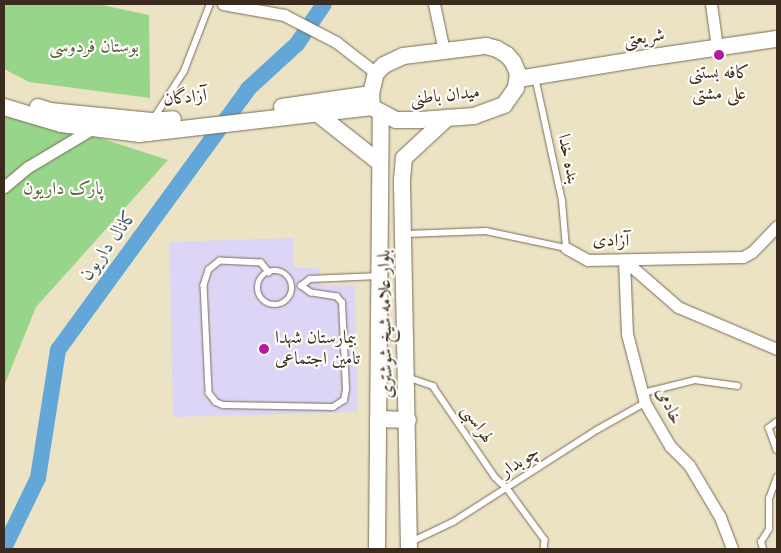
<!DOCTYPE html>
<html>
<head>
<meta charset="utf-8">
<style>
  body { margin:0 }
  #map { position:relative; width:781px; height:553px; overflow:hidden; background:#ebe3c3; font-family:Cardo,Amiri,serif }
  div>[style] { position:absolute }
  .built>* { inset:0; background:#ddd5f6 }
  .green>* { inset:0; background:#97d58b }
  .canal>* { height:16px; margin:-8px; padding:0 8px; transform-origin:8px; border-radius:8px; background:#63a7d8 }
  .roads { filter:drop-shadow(0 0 1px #796b58) drop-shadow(0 0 1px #796b58) }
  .service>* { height:5.5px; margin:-2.75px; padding:0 2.75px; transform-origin:2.75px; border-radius:2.75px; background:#fff }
  .service>.ring { margin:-2.75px; padding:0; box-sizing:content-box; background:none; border:5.5px solid #fff; border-radius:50% }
  .minor>* { height:11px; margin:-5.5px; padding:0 5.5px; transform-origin:5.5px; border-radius:5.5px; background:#fff }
  .secondary>* { height:16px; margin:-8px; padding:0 8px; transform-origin:8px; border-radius:8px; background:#fff }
  .dots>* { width:14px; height:14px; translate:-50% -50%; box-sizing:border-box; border:2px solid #fdfcf7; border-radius:50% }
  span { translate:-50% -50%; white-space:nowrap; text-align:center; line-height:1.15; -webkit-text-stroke:4.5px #fdfcf7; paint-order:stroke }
  .street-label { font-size:18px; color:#3b2a1e }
  .park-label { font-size:18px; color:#575d3f }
  .poi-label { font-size:18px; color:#3b2a1e }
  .left { translate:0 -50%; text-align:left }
  .water-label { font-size:19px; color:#4b5c68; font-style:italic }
  .frame { position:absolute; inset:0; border:5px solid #3b2a1e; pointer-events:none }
</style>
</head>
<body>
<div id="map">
  <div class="built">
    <i style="clip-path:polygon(293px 238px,294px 268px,319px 268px,320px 285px,355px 285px,358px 412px,173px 417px,169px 242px)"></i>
  </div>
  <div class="green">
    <i style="clip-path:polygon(4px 4px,97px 4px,149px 15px,150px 98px,29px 82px,4px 69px)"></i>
    <i style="clip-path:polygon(4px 104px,14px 110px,168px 160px,36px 307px,4px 386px)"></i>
  </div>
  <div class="canal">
    <i style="left:4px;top:548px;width:78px;rotate:-64.1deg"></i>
    <i style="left:38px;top:478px;width:130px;rotate:-81.1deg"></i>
    <i style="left:58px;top:350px;width:323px;rotate:-53.9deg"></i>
    <i style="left:248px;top:89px;width:67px;rotate:-42.6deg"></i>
    <i style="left:297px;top:44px;width:48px;rotate:-56deg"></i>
  </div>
  <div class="roads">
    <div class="service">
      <i style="left:154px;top:118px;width:56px;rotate:-57.4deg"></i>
      <i style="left:184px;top:71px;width:72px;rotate:-68.8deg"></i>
      <i style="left:405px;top:234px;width:81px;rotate:-2.1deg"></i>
      <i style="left:486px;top:231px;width:82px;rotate:12deg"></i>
      <i style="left:566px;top:248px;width:47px;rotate:-94.9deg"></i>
      <i style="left:562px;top:201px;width:127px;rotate:-102.3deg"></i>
      <i class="ring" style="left:258px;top:271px;width:28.5px;height:28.5px"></i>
      <i style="left:269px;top:273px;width:13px;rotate:-129deg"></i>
      <i style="left:261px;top:263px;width:41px;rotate:-177.2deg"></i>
      <i style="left:220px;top:261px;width:14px;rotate:141deg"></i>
      <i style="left:209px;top:270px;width:16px;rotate:108deg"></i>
      <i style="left:204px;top:285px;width:108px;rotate:87.3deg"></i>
      <i style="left:209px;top:393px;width:11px;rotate:52deg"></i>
      <i style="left:216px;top:402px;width:8px;rotate:23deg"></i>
      <i style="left:223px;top:405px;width:110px;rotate:1deg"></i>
      <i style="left:333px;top:407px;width:13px;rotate:-32deg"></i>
      <i style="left:344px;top:400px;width:10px;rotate:-79deg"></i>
      <i style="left:346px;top:390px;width:87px;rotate:-92.6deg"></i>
      <i style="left:342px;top:303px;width:8px;rotate:-130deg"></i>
      <i style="left:337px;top:297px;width:26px;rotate:-171deg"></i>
      <i style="left:311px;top:293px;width:12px;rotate:-145deg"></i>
      <i style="left:301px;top:286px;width:11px;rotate:-38deg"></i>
      <i style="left:310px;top:279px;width:69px;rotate:-2.5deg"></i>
      <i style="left:407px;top:377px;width:28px;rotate:19deg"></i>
      <i style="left:433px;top:386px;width:110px;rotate:55.7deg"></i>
      <i style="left:495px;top:477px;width:16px;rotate:43deg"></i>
      <i style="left:507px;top:488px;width:64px;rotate:53.8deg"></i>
      <i style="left:545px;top:540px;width:9px;rotate:96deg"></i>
      <i style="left:643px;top:393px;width:54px;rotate:-14deg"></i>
      <i style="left:695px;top:380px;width:43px;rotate:7.9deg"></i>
      <i style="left:777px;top:422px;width:10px;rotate:143deg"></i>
      <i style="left:769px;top:428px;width:23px;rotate:70deg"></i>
      <i style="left:411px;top:542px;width:47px;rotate:-25.5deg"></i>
      <i style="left:453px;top:522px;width:171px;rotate:-32.6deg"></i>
      <i style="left:597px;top:430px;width:55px;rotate:-29.4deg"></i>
      <i style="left:763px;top:549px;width:7px;rotate:-106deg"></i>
      <i style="left:761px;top:542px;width:15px;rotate:-58deg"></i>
      <i style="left:769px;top:529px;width:30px;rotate:-90deg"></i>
      <i style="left:769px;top:499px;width:23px;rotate:-70deg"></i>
    </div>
    <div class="minor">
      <i style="left:223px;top:4px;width:62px;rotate:10.2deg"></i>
      <i style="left:284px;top:15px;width:59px;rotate:27.4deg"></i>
      <i style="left:336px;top:42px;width:51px;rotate:37.8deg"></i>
      <i style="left:434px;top:4px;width:48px;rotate:78deg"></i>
      <i style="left:711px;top:4px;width:43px;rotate:82.1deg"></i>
      <i style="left:4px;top:187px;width:31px;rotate:-40deg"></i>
      <i style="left:28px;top:167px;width:78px;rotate:-30.8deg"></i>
      <i style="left:566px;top:248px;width:25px;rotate:29deg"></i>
      <i style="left:588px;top:260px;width:155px;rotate:-1.1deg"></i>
      <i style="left:743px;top:257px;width:10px;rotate:-29deg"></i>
      <i style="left:752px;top:252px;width:36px;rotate:-46deg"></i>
      <i style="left:624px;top:260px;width:74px;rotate:87.7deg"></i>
      <i style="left:627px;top:334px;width:71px;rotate:75.4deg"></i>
      <i style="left:645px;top:403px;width:50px;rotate:59.8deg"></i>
      <i style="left:670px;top:446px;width:27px;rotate:45deg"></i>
      <i style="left:689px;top:465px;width:61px;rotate:59.2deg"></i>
      <i style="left:720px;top:517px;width:34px;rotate:69deg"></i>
      <i style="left:624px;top:260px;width:72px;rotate:41deg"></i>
      <i style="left:678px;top:307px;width:108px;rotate:23deg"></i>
    </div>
    <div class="secondary">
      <i style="left:486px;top:46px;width:11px;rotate:15deg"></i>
      <i style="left:497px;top:49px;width:12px;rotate:31deg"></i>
      <i style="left:507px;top:55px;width:9px;rotate:49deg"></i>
      <i style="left:513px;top:62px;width:12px;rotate:66deg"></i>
      <i style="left:518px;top:73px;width:15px;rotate:98deg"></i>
      <i style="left:516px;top:88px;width:21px;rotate:125deg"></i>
      <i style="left:504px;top:105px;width:32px;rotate:160deg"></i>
      <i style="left:474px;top:116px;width:54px;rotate:175.8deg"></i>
      <i style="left:420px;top:120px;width:24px;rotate:180deg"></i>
      <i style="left:396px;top:120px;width:27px;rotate:-152deg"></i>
      <i style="left:372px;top:107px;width:13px;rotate:-94deg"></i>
      <i style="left:371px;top:94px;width:22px;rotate:-77deg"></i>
      <i style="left:376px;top:73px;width:11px;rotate:-45deg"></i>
      <i style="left:384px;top:65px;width:21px;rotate:-25deg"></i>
      <i style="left:403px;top:56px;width:84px;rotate:-6.9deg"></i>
      <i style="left:518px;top:79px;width:137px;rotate:-9.3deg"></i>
      <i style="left:653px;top:57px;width:125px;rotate:-8.3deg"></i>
      <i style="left:4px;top:107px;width:59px;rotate:16.6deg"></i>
      <i style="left:61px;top:124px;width:79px;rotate:7.3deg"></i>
      <i style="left:139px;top:134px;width:235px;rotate:-6.6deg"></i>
      <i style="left:38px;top:107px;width:13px;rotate:18deg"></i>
      <i style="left:50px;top:111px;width:102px;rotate:5.6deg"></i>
      <i style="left:152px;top:121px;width:21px;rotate:-5deg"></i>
      <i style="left:282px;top:107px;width:90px;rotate:-8.3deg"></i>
      <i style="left:318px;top:114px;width:79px;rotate:38.3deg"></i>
      <i style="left:378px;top:419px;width:30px;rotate:2deg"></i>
      <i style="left:377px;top:549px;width:436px;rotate:-89.5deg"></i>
      <i style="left:409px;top:549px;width:369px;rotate:-91.1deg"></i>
      <i style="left:402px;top:180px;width:22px;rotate:-85deg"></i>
      <i style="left:404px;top:158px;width:59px;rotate:-42.9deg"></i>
    </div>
  </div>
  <div class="dots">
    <i style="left:719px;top:55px;background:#b5179e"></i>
    <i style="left:264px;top:349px;background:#b5179e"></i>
  </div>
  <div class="street-label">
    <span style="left:644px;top:38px;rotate:-9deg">شریعتی</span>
    <span style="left:445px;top:96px;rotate:-6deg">میدان باطنی</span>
    <span style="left:185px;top:98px;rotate:-6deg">آزادگان</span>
    <span style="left:568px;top:159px;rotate:78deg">بنده خدا</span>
    <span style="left:611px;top:241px;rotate:2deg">آزادی</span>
    <span style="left:386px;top:324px;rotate:-91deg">بلوار علامه شیخ شوشتری</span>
    <span style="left:669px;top:406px;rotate:65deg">خادمی</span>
    <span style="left:477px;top:424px;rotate:56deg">لهراسبی</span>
    <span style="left:520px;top:462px;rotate:-33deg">چوبدار</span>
  </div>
  <div class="park-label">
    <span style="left:94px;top:47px">بوستان فردوسی</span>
    <span style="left:63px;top:189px">پارک داریون</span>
  </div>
  <div class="poi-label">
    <span style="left:719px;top:84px">کافه بستنی<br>علی مشتی</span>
    <span class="left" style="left:275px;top:349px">بیمارستان شهدا<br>تامین اجتماعی</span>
  </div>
  <div class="water-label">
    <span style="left:109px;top:245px;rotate:-54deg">کانال داریون</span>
  </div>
  <div class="frame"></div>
</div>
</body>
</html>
